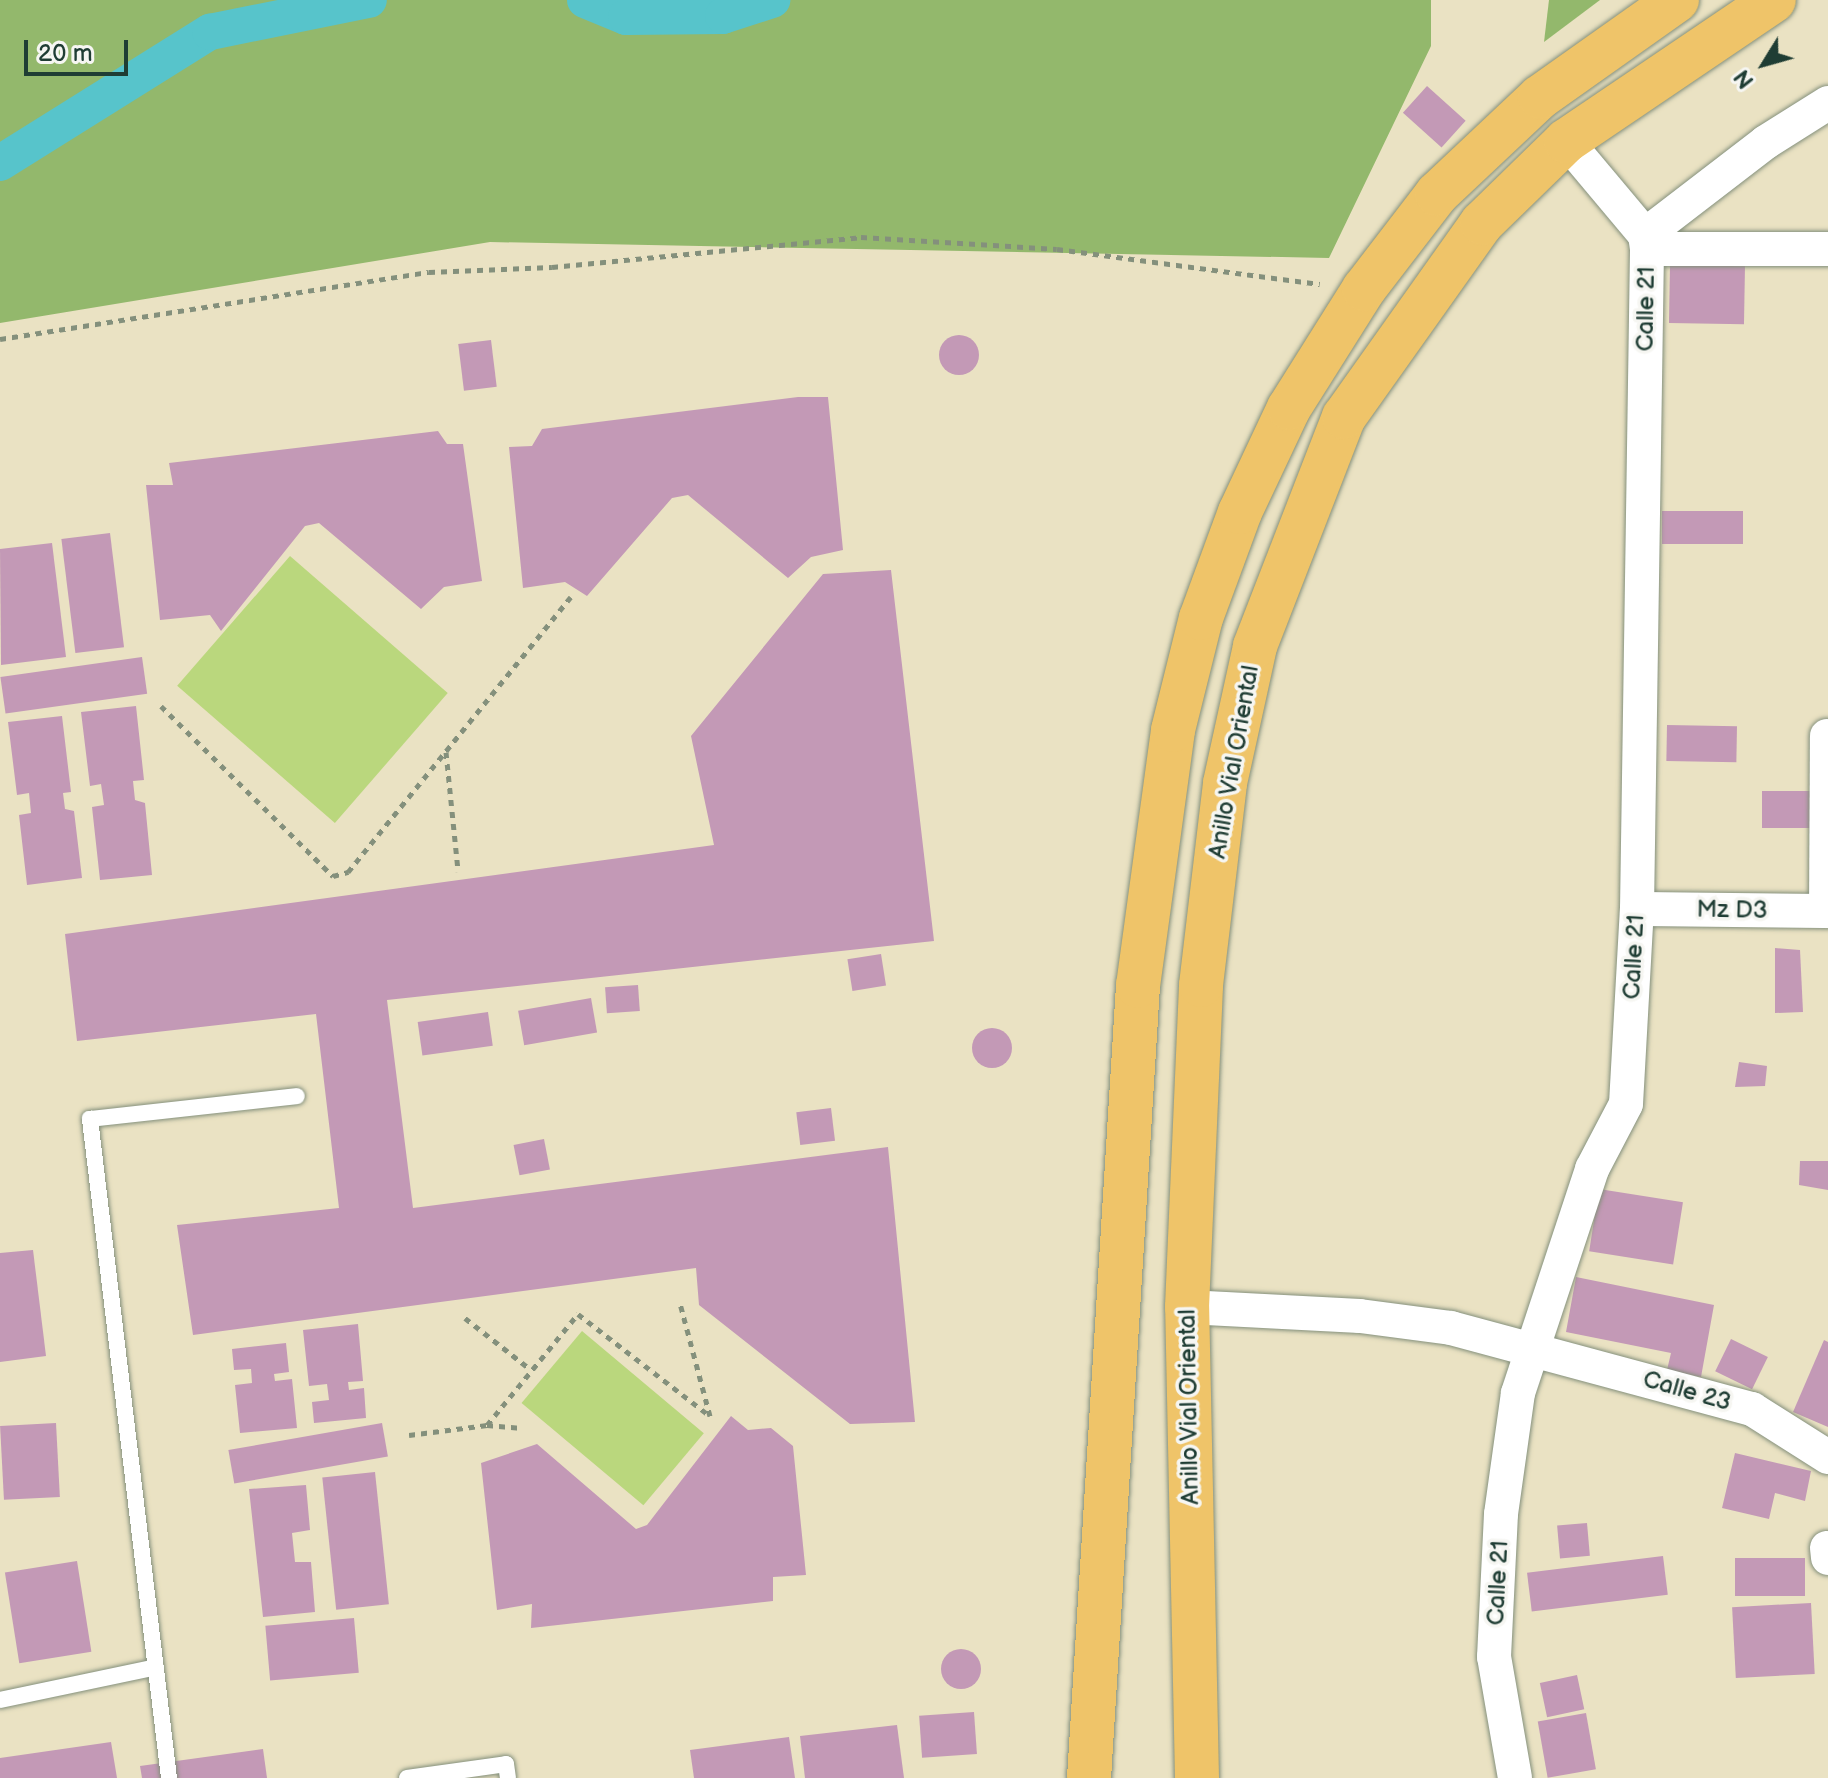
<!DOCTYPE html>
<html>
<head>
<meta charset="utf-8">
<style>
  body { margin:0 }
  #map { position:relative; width:1828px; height:1778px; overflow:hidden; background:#eae2c3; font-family:"Balsamiq Sans",sans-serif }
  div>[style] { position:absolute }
  .green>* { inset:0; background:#bad77d; transform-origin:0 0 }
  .forest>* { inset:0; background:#93b86c }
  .canal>* { height:36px; margin:-18px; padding:0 18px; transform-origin:18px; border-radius:18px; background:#57c4cb }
  .building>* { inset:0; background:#c399b6; transform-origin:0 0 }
  .round { border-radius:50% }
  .path>* { height:5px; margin-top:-2.5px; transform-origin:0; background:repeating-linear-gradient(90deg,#84907c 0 6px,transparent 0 12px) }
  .roads { filter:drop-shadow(0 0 2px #84907c) drop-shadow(0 0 2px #84907c) }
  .lane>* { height:16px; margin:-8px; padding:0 8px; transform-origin:8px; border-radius:8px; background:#fff }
  .street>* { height:34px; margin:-17px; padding:0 17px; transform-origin:17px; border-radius:17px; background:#fff }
  .highway>* { height:44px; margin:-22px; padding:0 22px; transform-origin:22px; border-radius:22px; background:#efc469 }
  span { translate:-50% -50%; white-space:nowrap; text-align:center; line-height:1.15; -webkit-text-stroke:7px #f6f6f2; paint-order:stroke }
  .street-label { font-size:24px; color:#1f3d34 }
  .north { position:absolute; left:1724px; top:24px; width:80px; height:80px; -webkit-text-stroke:6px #f6f6f2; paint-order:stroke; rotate:233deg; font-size:22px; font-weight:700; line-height:32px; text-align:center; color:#1f3d34 }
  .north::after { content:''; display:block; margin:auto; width:28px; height:36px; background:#1f3d34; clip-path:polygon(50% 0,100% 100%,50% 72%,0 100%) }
  .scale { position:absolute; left:24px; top:40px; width:104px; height:36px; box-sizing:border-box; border:4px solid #1f3d34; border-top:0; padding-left:10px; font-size:24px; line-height:28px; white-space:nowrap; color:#1f3d34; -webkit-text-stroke:6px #f6f6f2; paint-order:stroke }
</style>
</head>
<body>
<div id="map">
  <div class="green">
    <i style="left:290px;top:556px;width:209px;height:172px;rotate:41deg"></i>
    <i style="left:582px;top:1331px;width:159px;height:94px;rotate:40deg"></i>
  </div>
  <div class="forest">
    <i style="clip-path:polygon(0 0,1431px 0,1431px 46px,1329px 258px,490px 242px,0 323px)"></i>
    <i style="clip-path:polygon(1549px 0,1600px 0,1544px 42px)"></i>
  </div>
  <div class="canal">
    <i style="left:585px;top:0;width:44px;rotate:22.5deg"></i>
    <i style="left:626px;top:17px;width:97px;rotate:-0.6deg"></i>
    <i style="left:723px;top:16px;width:52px;rotate:-18.1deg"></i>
    <i style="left:0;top:163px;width:248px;rotate:-32deg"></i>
    <i style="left:210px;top:32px;width:162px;rotate:-11.4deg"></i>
  </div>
  <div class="building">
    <i style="left:1427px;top:86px;width:52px;height:36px;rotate:42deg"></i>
    <i style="left:1670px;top:265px;width:75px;height:58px;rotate:1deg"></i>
    <i class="round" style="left:939px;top:335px;width:40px;height:40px"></i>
    <i style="left:491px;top:340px;width:47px;height:33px;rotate:83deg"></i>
    <i style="clip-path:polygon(798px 397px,828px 397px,843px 550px,811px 557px,788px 578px,688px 495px,672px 498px,587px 596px,565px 582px,523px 588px,509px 447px,532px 446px,542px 429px)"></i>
    <i style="clip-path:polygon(438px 431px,447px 444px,463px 444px,482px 581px,444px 587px,421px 609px,319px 523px,305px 526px,221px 631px,210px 615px,160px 620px,146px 485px,173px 485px,169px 463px)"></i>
    <i style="left:1662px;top:511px;width:81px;height:33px"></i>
    <i style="left:110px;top:533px;width:115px;height:49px;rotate:83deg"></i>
    <i style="clip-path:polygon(52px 543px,66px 657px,1px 665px,0 549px)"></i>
    <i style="clip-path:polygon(891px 570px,934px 941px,387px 1000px,413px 1208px,888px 1147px,915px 1422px,850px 1424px,699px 1305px,696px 1268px,193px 1335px,177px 1225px,339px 1208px,316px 1014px,77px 1041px,65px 934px,714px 845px,691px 736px,823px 574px)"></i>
    <i style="left:142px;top:657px;width:37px;height:143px;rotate:82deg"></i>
    <i style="clip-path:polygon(136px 706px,144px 780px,133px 781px,135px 800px,145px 803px,152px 875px,100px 880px,92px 807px,104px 805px,101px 784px,90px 786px,81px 712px)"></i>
    <i style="clip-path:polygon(62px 716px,71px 792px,63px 793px,65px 809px,74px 811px,82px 878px,27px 885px,19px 815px,31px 813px,29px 793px,17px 795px,8px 722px)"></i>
    <i style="left:1667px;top:725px;width:70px;height:36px;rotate:1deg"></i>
    <i style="left:1762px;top:791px;width:55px;height:37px"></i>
    <i style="clip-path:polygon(1775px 948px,1800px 950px,1803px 1012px,1775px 1013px)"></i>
    <i style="left:881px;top:954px;width:32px;height:34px;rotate:81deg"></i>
    <i style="left:638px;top:985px;width:26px;height:33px;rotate:86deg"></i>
    <i style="left:591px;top:998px;width:35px;height:74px;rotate:80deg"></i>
    <i style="left:488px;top:1012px;width:34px;height:71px;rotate:82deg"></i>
    <i class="round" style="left:972px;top:1028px;width:40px;height:40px"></i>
    <i style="clip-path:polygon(1739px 1062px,1767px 1066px,1765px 1086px,1735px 1087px)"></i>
    <i style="left:831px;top:1108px;width:33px;height:35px;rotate:83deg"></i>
    <i style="left:544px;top:1139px;width:31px;height:31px;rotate:79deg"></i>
    <i style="clip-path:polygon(1800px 1161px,1828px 1161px,1828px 1190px,1799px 1185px)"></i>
    <i style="left:1599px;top:1189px;width:85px;height:63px;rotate:9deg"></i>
    <i style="clip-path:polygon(33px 1250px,46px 1356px,0 1362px,0 1253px)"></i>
    <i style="clip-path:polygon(1576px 1277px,1714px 1305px,1701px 1377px,1667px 1370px,1671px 1353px,1566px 1332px)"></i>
    <i style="clip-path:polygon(358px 1324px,363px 1381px,348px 1382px,349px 1390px,364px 1388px,366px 1418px,314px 1423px,312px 1402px,329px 1400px,327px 1384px,309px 1386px,303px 1330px)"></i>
    <i style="left:1731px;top:1339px;width:41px;height:36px;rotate:26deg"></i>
    <i style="clip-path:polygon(1824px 1340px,1828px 1342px,1828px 1427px,1793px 1412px)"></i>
    <i style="clip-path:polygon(286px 1343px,289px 1372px,274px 1374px,275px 1381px,292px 1379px,297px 1428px,240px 1433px,235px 1385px,252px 1383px,251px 1369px,234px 1370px,232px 1349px)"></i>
    <i style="clip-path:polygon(731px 1416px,748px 1430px,771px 1428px,793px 1446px,806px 1575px,773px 1577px,773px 1601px,531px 1628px,532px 1604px,497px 1610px,481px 1463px,537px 1444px,636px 1529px,647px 1525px)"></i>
    <i style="left:56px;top:1423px;width:74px;height:56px;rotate:87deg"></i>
    <i style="left:382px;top:1423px;width:34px;height:156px;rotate:80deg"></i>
    <i style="clip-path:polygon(1735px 1453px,1811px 1471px,1805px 1501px,1775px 1493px,1769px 1519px,1722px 1508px)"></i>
    <i style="left:375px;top:1472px;width:133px;height:53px;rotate:84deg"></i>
    <i style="clip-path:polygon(306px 1485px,310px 1530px,292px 1533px,295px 1562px,311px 1562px,315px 1612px,263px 1617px,249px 1489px)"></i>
    <i style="left:1587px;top:1523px;width:33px;height:30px;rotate:85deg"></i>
    <i style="left:1663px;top:1556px;width:39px;height:137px;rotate:83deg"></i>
    <i style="left:1735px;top:1558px;width:70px;height:38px"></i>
    <i style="left:77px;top:1561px;width:92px;height:73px;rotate:81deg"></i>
    <i style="left:1811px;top:1603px;width:71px;height:79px;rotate:87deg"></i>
    <i style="left:354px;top:1618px;width:55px;height:89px;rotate:85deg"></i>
    <i class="round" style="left:941px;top:1649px;width:40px;height:40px"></i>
    <i style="left:1577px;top:1675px;width:35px;height:38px;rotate:78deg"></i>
    <i style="left:974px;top:1712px;width:42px;height:55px;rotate:86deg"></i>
    <i style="left:1586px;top:1713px;width:57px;height:49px;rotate:80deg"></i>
    <i style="clip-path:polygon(897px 1725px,904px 1778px,805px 1778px,800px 1736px)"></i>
    <i style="clip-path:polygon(789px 1737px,795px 1778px,694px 1778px,690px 1750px)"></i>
    <i style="clip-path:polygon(111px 1742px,117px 1778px,0 1778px,0 1758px)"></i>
    <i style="clip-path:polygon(263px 1749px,267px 1778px,142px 1778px,140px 1766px)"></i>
  </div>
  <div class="path">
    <i style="left:0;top:339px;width:434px;rotate:-8.9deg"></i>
    <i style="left:429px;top:272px;width:123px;rotate:-2.3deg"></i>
    <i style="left:552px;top:267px;width:310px;rotate:-5.5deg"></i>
    <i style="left:861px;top:237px;width:196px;rotate:3.5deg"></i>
    <i style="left:1057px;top:249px;width:265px;rotate:7.6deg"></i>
    <i style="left:161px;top:706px;width:242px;rotate:44.7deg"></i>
    <i style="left:333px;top:876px;width:16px;rotate:-15deg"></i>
    <i style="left:348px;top:872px;width:354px;rotate:-51deg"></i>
    <i style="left:446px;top:752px;width:120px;rotate:84.2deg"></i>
    <i style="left:465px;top:1318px;width:83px;rotate:38.1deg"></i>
    <i style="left:487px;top:1425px;width:144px;rotate:-50.7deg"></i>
    <i style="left:578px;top:1314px;width:167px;rotate:37.7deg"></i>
    <i style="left:710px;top:1416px;width:117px;rotate:-104.9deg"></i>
    <i style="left:409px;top:1435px;width:79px;rotate:-7.3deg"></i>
    <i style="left:487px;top:1425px;width:32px;rotate:5deg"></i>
  </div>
  <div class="roads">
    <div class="lane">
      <i style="left:0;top:1700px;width:159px;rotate:-11.9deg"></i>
      <i style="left:169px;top:1778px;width:664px;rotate:-96.84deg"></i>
      <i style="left:90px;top:1119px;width:208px;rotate:-6.3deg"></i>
      <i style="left:407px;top:1778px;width:100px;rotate:-8deg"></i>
      <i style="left:506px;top:1764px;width:14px;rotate:82deg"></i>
    </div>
    <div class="street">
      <i style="left:1645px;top:235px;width:153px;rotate:-37.5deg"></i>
      <i style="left:1766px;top:142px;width:73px;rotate:-32.2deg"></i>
      <i style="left:1647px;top:249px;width:181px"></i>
      <i style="left:1637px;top:909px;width:191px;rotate:0.6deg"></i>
      <i style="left:1826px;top:911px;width:175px;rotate:-89.7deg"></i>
      <i style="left:1187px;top:1307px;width:173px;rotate:3deg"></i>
      <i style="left:1360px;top:1316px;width:92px;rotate:7.5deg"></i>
      <i style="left:1451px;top:1328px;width:312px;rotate:15.1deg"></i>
      <i style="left:1752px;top:1409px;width:90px;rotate:32.3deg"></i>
      <i style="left:1827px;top:1548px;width:10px;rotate:84deg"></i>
      <i style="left:1515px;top:1778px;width:123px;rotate:-99.8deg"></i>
      <i style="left:1494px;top:1657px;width:143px;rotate:-87.2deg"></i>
      <i style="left:1501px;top:1514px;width:122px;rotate:-82deg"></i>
      <i style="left:1518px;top:1393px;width:236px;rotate:-71.7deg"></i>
      <i style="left:1592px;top:1169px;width:73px;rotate:-62.4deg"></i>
      <i style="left:1626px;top:1104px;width:195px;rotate:-86.8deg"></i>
      <i style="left:1637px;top:909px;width:660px;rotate:-89.13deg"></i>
      <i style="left:1647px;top:249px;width:14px;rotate:-98deg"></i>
      <i style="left:1645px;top:235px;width:123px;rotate:-130deg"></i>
    </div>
    <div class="highway">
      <i style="left:1089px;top:1778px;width:794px;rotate:-86.46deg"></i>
      <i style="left:1138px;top:986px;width:258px;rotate:-82.2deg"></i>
      <i style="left:1173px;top:730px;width:115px;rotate:-76deg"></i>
      <i style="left:1201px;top:618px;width:113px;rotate:-69.8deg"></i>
      <i style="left:1240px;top:512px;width:115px;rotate:-64.8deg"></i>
      <i style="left:1289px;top:408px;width:141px;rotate:-57.8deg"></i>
      <i style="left:1364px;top:289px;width:120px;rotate:-52.5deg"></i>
      <i style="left:1437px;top:194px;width:141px;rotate:-43.3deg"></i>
      <i style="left:1540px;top:97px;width:168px;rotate:-35.3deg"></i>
      <i style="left:1197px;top:1778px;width:471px;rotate:-91.2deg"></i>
      <i style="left:1187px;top:1307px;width:322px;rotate:-87.5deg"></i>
      <i style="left:1201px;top:985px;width:203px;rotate:-83.2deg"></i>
      <i style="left:1225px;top:783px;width:140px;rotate:-77.6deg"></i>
      <i style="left:1255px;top:646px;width:246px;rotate:-68.8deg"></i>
      <i style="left:1344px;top:417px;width:238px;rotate:-54.6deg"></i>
      <i style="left:1482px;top:223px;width:117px;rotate:-44.3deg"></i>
      <i style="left:1566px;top:141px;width:251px;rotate:-34.1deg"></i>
    </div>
  </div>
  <div class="street-label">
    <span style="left:1646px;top:309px;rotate:-89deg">Calle 21</span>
    <span style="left:1234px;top:762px;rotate:-80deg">Anillo Vial Oriental</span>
    <span style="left:1732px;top:910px;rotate:1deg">Mz D3</span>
    <span style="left:1634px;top:957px;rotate:-87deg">Calle 21</span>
    <span style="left:1687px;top:1391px;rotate:16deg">Calle 23</span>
    <span style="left:1189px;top:1407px;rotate:-91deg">Anillo Vial Oriental</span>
    <span style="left:1498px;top:1583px;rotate:-87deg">Calle 21</span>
  </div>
  <div class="north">N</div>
  <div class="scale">20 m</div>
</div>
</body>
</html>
